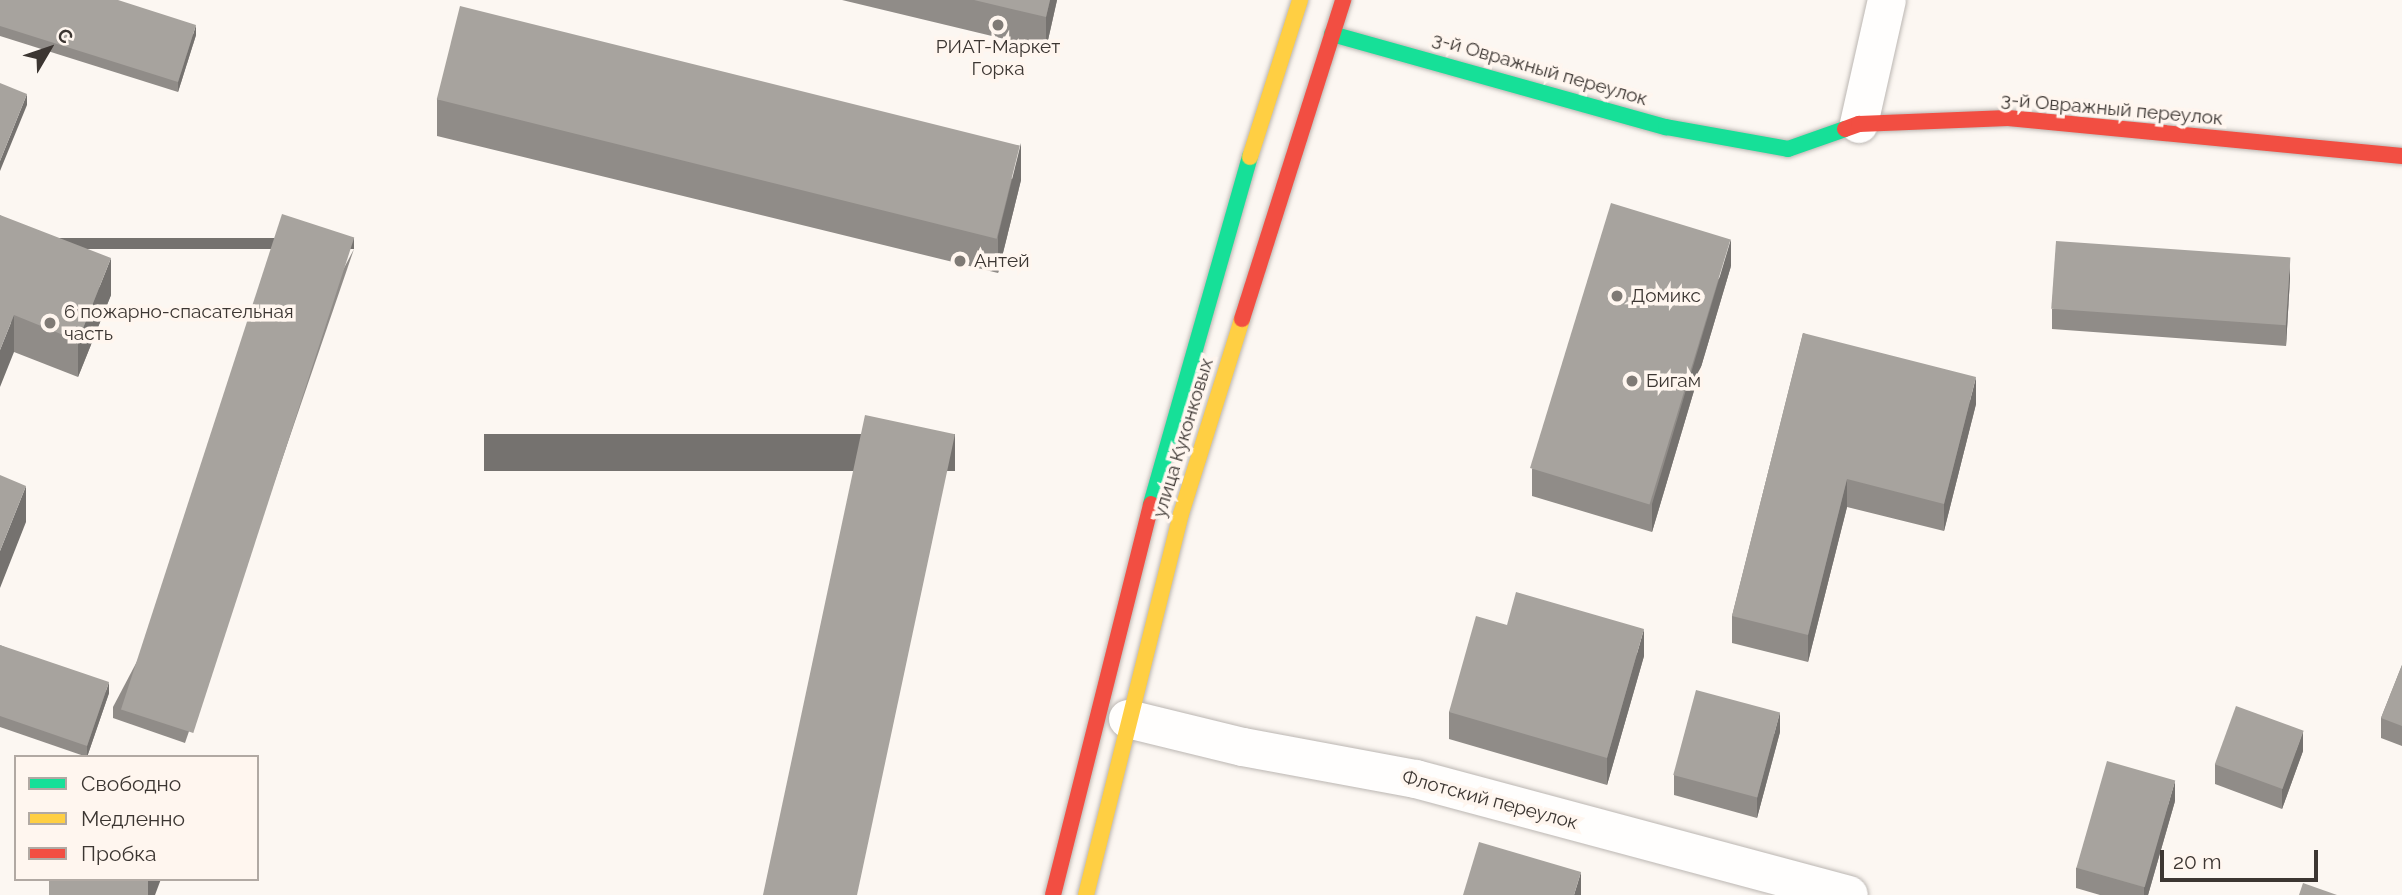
<!DOCTYPE html>
<html>
<head>
<meta charset="utf-8">
<style>
  body { margin:0 }
  #map { position:relative; width:2402px; height:895px; overflow:hidden; background:#fcf7f2; font-family:Raleway,sans-serif }
  div>[style] { position:absolute }
  .roads { filter:drop-shadow(0 0 2px #bbb6b2) drop-shadow(0 0 2px #bbb6b2) }
  .street>* { height:38px; margin:-19px; padding:0 19px; transform-origin:19px; border-radius:19px; background:#fffefd }
  .fast>* { height:16px; margin:-8px; padding:0 8px; transform-origin:8px; border-radius:8px; background:#16e098 }
  .slow>* { height:16px; margin:-8px; padding:0 8px; transform-origin:8px; border-radius:8px; background:#ffcf43 }
  .jam>* { height:16px; margin:-8px; padding:0 8px; transform-origin:8px; border-radius:8px; background:#f24e42 }
  .wall>* { inset:0; background:#908c88 }
  .shaded-wall>* { inset:0; background:#75726f; transform-origin:0 0 }
  .building>* { inset:0; background:#a7a39e; transform-origin:0 0 }
  .dots>* { width:19px; height:19px; translate:-50% -50%; box-sizing:border-box; border:4px solid #fff6ef; border-radius:50% }
  span { translate:-50% -50%; white-space:nowrap; text-align:center; line-height:1.15; -webkit-text-stroke:7px #fff6ef; paint-order:stroke }
  .poi-label { font-size:19px; color:#3c3632 }
  .left { translate:0 -50%; text-align:left }
  .street-label { font-size:19px; color:#3c3632 }
  .legend { position:absolute; left:14px; top:755px; width:245px; height:126px; box-sizing:border-box; background:#fff6ef; border:2px solid #b1a9a3; margin:0; padding:9px 12px; list-style:none; font-size:21px; color:#3c3632 }
  .legend li { display:flex; align-items:center; gap:14px; height:35px }
  .legend b { width:35px; border:2px solid #b1a9a3 }
  .north { position:absolute; left:14px; top:14px; width:70px; height:70px; -webkit-text-stroke:5px #fff6ef; paint-order:stroke; rotate:51deg; font-size:19px; font-weight:700; line-height:28px; text-align:center; color:#3c3632 }
  .north::after { content:''; display:block; margin:auto; width:24px; height:32px; background:#3c3632; clip-path:polygon(50% 0,100% 100%,50% 72%,0 100%) }
  .scale { position:absolute; left:2160px; top:850px; width:158px; height:32px; box-sizing:border-box; border:4px solid #3c3632; border-top:0; padding-left:9px; font-size:21px; line-height:24px; white-space:nowrap; color:#3c3632; -webkit-text-stroke:5px #fff6ef; paint-order:stroke }
</style>
</head>
<body>
<div id="map">
  <div class="roads">
    <div class="street">
      <i style="left:1859px;top:124px;width:127px;rotate:-77.3deg"></i>
      <i style="left:1128px;top:719px;width:118px;rotate:13.7deg"></i>
      <i style="left:1243px;top:747px;width:176px;rotate:10.5deg"></i>
      <i style="left:1416px;top:779px;width:448px;rotate:15deg"></i>
    </div>
    <div class="fast">
      <i style="left:1332px;top:34px;width:347px;rotate:15.6deg"></i>
      <i style="left:1666px;top:127px;width:124px;rotate:10.2deg"></i>
      <i style="left:1788px;top:149px;width:60px;rotate:-19.3deg"></i>
      <i style="left:1151px;top:504px;width:361px;rotate:-74.1deg"></i>
    </div>
    <div class="slow">
      <i style="left:1250px;top:157px;width:165px;rotate:-72.3deg"></i>
      <i style="left:1086px;top:895px;width:393px;rotate:-76deg"></i>
      <i style="left:1181px;top:514px;width:204px;rotate:-72.6deg"></i>
    </div>
    <div class="jam">
      <i style="left:1845px;top:129px;width:15px;rotate:-20deg"></i>
      <i style="left:1859px;top:124px;width:149px;rotate:-2.3deg"></i>
      <i style="left:2008px;top:118px;width:396px;rotate:5.5deg"></i>
      <i style="left:1242px;top:319px;width:335px;rotate:-72.4deg"></i>
      <i style="left:1053px;top:895px;width:403px;rotate:-75.9deg"></i>
    </div>
  </div>
  <div class="wall">
    <i style="clip-path:polygon(0 0,196px 35px,178px 92px,0 36px)"></i>
    <i style="clip-path:polygon(842px 0,1057px 0,1046px 49px)"></i>
    <i style="clip-path:polygon(437px 99px,1021px 180px,998px 273px,437px 136px)"></i>
    <i style="clip-path:polygon(0 215px,111px 295px,78px 377px,14px 352px)"></i>
    <i style="clip-path:polygon(354px 249px,185px 743px,113px 718px,113px 707px)"></i>
    <i style="clip-path:polygon(1731px 266px,1652px 532px,1532px 496px,1532px 469px)"></i>
    <i style="clip-path:polygon(2290px 278px,2286px 346px,2052px 329px,2052px 309px)"></i>
    <i style="clip-path:polygon(1803px 333px,1976px 404px,1944px 531px,1847px 507px,1808px 662px,1732px 643px,1732px 616px)"></i>
    <i style="clip-path:polygon(1507px 625px,1644px 656px,1607px 785px,1449px 739px,1449px 712px)"></i>
    <i style="clip-path:polygon(0 645px,109px 693px,87px 757px,0 727px)"></i>
    <i style="clip-path:polygon(2402px 665px,2402px 746px,2381px 738px,2381px 718px)"></i>
    <i style="clip-path:polygon(1780px 732px,1757px 818px,1674px 795px,1674px 775px)"></i>
    <i style="clip-path:polygon(2303px 751px,2282px 809px,2215px 784px,2215px 764px)"></i>
    <i style="clip-path:polygon(2175px 801px,2148px 895px,2100px 895px,2076px 888px,2076px 868px)"></i>
  </div>
  <div class="shaded-wall">
    <i style="clip-path:polygon(1050px 0,1057px 0,1046px 49px,1046px 17px)"></i>
    <i style="clip-path:polygon(196px 25px,196px 35px,178px 92px,178px 82px)"></i>
    <i style="clip-path:polygon(27px 94px,27px 105px,0 171px,0 161px)"></i>
    <i style="clip-path:polygon(1021px 143px,1021px 180px,998px 273px,998px 236px)"></i>
    <i style="left:354px;top:238px;width:11px;height:522px;rotate:90deg"></i>
    <i style="clip-path:polygon(1731px 239px,1731px 266px,1652px 532px,1652px 504px)"></i>
    <i style="clip-path:polygon(111px 258px,111px 295px,78px 377px,78px 341px)"></i>
    <i style="clip-path:polygon(2290px 258px,2290px 278px,2286px 346px,2286px 326px)"></i>
    <i style="clip-path:polygon(14px 315px,14px 352px,0 387px,0 350px)"></i>
    <i style="clip-path:polygon(1976px 377px,1976px 404px,1944px 531px,1944px 504px)"></i>
    <i style="left:955px;top:434px;width:37px;height:471px;rotate:90deg"></i>
    <i style="clip-path:polygon(1847px 479px,1847px 507px,1808px 662px,1808px 635px)"></i>
    <i style="clip-path:polygon(26px 486px,26px 522px,0 588px,0 551px)"></i>
    <i style="clip-path:polygon(1644px 629px,1644px 656px,1607px 785px,1607px 758px)"></i>
    <i style="clip-path:polygon(109px 682px,109px 693px,87px 757px,87px 746px)"></i>
    <i style="clip-path:polygon(1780px 712px,1780px 732px,1757px 818px,1757px 798px)"></i>
    <i style="clip-path:polygon(2303px 731px,2303px 751px,2282px 809px,2282px 789px)"></i>
    <i style="clip-path:polygon(2175px 781px,2175px 801px,2148px 895px,2144px 895px,2144px 887px)"></i>
    <i style="clip-path:polygon(1581px 872px,1581px 895px,1574px 895px)"></i>
    <i style="clip-path:polygon(148px 879px,161px 879px,155px 895px,143px 895px)"></i>
  </div>
  <div class="building">
    <i style="clip-path:polygon(0 0,118px 0,196px 25px,178px 82px,0 26px)"></i>
    <i style="clip-path:polygon(974px 0,1050px 0,1046px 17px)"></i>
    <i style="left:460px;top:6px;width:577px;height:96px;rotate:14deg"></i>
    <i style="clip-path:polygon(0 83px,27px 94px,0 161px)"></i>
    <i style="left:1611px;top:203px;width:125px;height:277px;rotate:17deg"></i>
    <i style="left:282px;top:214px;width:76px;height:521px;rotate:18deg"></i>
    <i style="clip-path:polygon(0 215px,111px 258px,78px 341px,14px 315px,0 350px)"></i>
    <i style="left:2056px;top:241px;width:235px;height:68px;rotate:4deg"></i>
    <i style="clip-path:polygon(1803px 333px,1976px 377px,1944px 504px,1847px 479px,1808px 635px,1732px 616px)"></i>
    <i style="left:865px;top:415px;width:92px;height:491px;rotate:12deg"></i>
    <i style="clip-path:polygon(0 475px,26px 486px,0 551px)"></i>
    <i style="clip-path:polygon(1516px 592px,1644px 629px,1607px 758px,1449px 712px,1476px 616px,1507px 625px)"></i>
    <i style="clip-path:polygon(0 645px,109px 682px,87px 746px,0 716px)"></i>
    <i style="clip-path:polygon(2402px 665px,2402px 726px,2381px 718px)"></i>
    <i style="left:1696px;top:690px;width:87px;height:88px;rotate:15deg"></i>
    <i style="left:2236px;top:706px;width:72px;height:62px;rotate:20deg"></i>
    <i style="left:2107px;top:761px;width:71px;height:111px;rotate:16deg"></i>
    <i style="clip-path:polygon(1479px 842px,1581px 872px,1574px 895px,1463px 895px)"></i>
    <i style="left:49px;top:879px;width:99px;height:17px"></i>
    <i style="clip-path:polygon(2303px 883px,2337px 895px,2299px 895px)"></i>
  </div>
  <div class="dots">
    <i style="left:998px;top:25px;background:#7f7a75"></i>
    <i style="left:960px;top:261px;background:#7f7a75"></i>
    <i style="left:1617px;top:296px;background:#7f7a75"></i>
    <i style="left:50px;top:323px;background:#7f7a75"></i>
    <i style="left:1632px;top:381px;background:#7f7a75"></i>
  </div>
  <div class="poi-label">
    <span style="left:998px;top:58px">РИАТ-Маркет<br>Горка</span>
    <span class="left" style="left:974px;top:261px">Антей</span>
    <span class="left" style="left:1631px;top:296px">Домикс</span>
    <span class="left" style="left:64px;top:323px">6 пожарно-спасательная<br>часть</span>
    <span class="left" style="left:1646px;top:381px">Бигам</span>
  </div>
  <div class="street-label">
    <span style="left:1540px;top:69px;rotate:16deg">3-й Овражный переулок</span>
    <span style="left:2112px;top:109px;rotate:5deg">3-й Овражный переулок</span>
    <span style="left:1183px;top:438px;rotate:-73deg">улица Куконковых</span>
    <span style="left:1490px;top:800px;rotate:15deg">Флотский переулок</span>
  </div>
  <ul class="legend">
  <li><b style="height:9px;background:#16e098"></b>Свободно</li>
  <li><b style="height:9px;background:#ffcf43"></b>Медленно</li>
  <li><b style="height:9px;background:#f24e42"></b>Пробка</li>
  </ul>
  <div class="north">С</div>
  <div class="scale">20 m</div>
</div>
</body>
</html>
